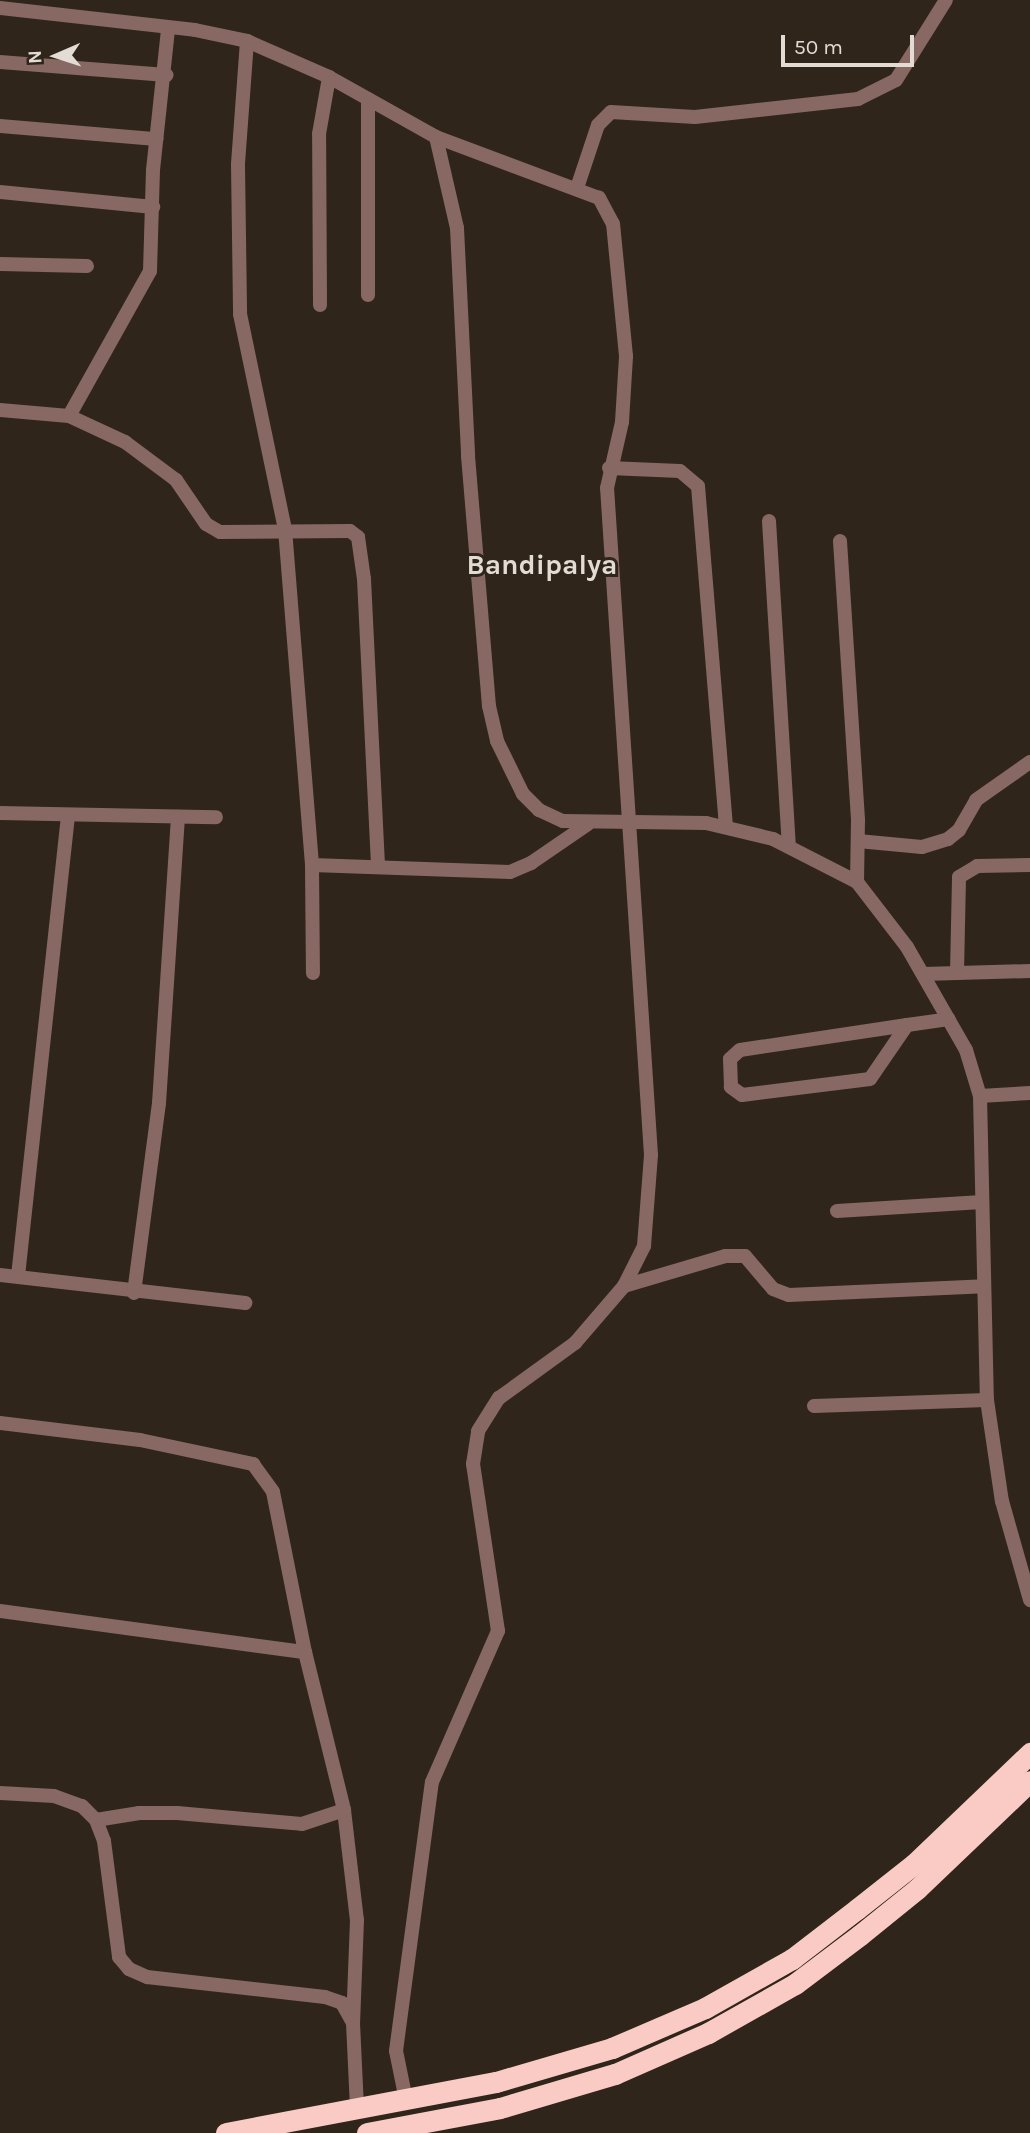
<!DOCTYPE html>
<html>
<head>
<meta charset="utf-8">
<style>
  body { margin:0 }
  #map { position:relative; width:1030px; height:2133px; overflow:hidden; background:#2f251b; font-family:Karla,sans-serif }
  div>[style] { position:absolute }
  .street>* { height:14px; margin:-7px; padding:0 7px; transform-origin:7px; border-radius:7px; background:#876863 }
  .highway>* { height:21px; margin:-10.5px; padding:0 10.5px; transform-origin:10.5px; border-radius:10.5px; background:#facbc4 }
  span { translate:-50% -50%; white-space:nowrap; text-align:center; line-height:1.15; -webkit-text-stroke:6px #2f251b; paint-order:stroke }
  .quarter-label { font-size:28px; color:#e2dcd5; font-weight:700 }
  .north { position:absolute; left:21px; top:21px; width:70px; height:70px; -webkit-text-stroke:5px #2f251b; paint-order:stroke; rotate:267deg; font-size:19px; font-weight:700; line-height:28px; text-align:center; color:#e2dcd5 }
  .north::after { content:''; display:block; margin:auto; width:24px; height:32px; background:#e2dcd5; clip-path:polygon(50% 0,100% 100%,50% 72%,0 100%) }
  .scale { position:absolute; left:781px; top:35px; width:133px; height:32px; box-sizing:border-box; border:4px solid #e2dcd5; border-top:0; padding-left:9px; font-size:21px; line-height:24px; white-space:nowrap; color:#e2dcd5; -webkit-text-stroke:5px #2f251b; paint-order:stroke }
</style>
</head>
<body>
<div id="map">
  <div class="street">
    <i style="left:0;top:8px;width:196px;rotate:6.4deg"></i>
    <i style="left:195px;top:30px;width:53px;rotate:11.9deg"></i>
    <i style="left:247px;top:41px;width:90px;rotate:23.7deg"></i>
    <i style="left:329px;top:77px;width:123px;rotate:29.3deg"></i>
    <i style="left:436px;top:137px;width:93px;rotate:77deg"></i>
    <i style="left:457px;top:228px;width:228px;rotate:87.2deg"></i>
    <i style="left:468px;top:456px;width:251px;rotate:85.2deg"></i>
    <i style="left:489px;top:706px;width:36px;rotate:77deg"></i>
    <i style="left:497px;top:741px;width:59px;rotate:63.9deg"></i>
    <i style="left:523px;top:794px;width:23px;rotate:45deg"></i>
    <i style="left:539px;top:810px;width:26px;rotate:25deg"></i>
    <i style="left:563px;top:821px;width:143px;rotate:0.8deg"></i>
    <i style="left:706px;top:823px;width:69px;rotate:13.4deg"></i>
    <i style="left:773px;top:839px;width:94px;rotate:27.1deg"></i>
    <i style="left:857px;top:882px;width:82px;rotate:52.4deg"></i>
    <i style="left:907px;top:947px;width:119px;rotate:60.2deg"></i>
    <i style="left:966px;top:1050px;width:48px;rotate:73.1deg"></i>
    <i style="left:980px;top:1096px;width:304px;rotate:88.7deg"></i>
    <i style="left:987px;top:1400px;width:102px;rotate:81.6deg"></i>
    <i style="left:1002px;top:1501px;width:103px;rotate:74.2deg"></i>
    <i style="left:247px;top:41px;width:124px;rotate:94.2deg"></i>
    <i style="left:238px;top:165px;width:149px;rotate:89.2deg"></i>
    <i style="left:240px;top:314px;width:220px;rotate:78.2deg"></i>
    <i style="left:285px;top:529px;width:337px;rotate:85.4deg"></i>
    <i style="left:312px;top:865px;width:198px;rotate:2deg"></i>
    <i style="left:510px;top:872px;width:23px;rotate:-23deg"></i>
    <i style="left:531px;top:863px;width:69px;rotate:-34.4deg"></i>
    <i style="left:0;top:62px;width:167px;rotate:4.5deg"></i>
    <i style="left:0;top:126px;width:157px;rotate:4.8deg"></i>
    <i style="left:577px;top:188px;width:66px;rotate:-71.6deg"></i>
    <i style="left:598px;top:125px;width:18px;rotate:-45deg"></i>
    <i style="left:611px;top:112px;width:84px;rotate:3.4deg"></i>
    <i style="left:695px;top:117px;width:164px;rotate:-6.3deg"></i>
    <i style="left:858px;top:99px;width:42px;rotate:-26.6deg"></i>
    <i style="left:896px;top:80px;width:94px;rotate:-58deg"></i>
    <i style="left:0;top:192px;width:154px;rotate:5.6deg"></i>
    <i style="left:0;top:264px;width:87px;rotate:1.3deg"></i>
    <i style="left:368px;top:295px;width:196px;rotate:-90deg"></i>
    <i style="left:320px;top:305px;width:171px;rotate:-90.3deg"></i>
    <i style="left:319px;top:134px;width:58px;rotate:-80deg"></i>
    <i style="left:0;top:410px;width:69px;rotate:5deg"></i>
    <i style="left:69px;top:416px;width:62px;rotate:24.9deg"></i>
    <i style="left:125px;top:442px;width:64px;rotate:36.7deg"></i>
    <i style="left:176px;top:480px;width:53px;rotate:55.7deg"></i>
    <i style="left:206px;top:524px;width:16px;rotate:30deg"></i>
    <i style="left:220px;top:532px;width:130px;rotate:-0.4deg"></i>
    <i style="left:350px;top:531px;width:10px;rotate:37deg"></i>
    <i style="left:358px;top:537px;width:42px;rotate:81.9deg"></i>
    <i style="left:364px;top:579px;width:288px;rotate:87.2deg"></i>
    <i style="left:69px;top:416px;width:166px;rotate:-60.8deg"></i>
    <i style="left:150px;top:271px;width:101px;rotate:-88.3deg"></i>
    <i style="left:153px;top:170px;width:141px;rotate:-83.9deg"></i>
    <i style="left:609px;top:468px;width:71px;rotate:2.4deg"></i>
    <i style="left:680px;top:471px;width:23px;rotate:40deg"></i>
    <i style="left:698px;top:486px;width:341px;rotate:85.3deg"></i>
    <i style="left:769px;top:521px;width:325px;rotate:86.5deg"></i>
    <i style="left:840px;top:541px;width:280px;rotate:86.3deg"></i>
    <i style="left:858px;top:820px;width:62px;rotate:90.9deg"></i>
    <i style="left:0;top:813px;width:216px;rotate:1.1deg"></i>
    <i style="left:858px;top:841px;width:64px;rotate:5.4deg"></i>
    <i style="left:922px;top:847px;width:27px;rotate:-17deg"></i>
    <i style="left:948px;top:839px;width:14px;rotate:-39deg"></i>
    <i style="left:959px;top:830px;width:34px;rotate:-60deg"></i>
    <i style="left:976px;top:800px;width:66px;rotate:-35.1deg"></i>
    <i style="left:312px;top:865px;width:108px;rotate:89.5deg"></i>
    <i style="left:957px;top:973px;width:96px;rotate:-88.8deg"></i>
    <i style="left:959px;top:877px;width:21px;rotate:-31deg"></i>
    <i style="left:977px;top:866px;width:53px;rotate:-1.1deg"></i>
    <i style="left:923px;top:974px;width:107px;rotate:-1.6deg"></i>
    <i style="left:907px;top:1025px;width:65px;rotate:124.4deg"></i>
    <i style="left:870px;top:1079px;width:129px;rotate:172.9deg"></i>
    <i style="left:742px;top:1095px;width:14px;rotate:-144deg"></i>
    <i style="left:731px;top:1087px;width:28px;rotate:-92deg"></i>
    <i style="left:730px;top:1059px;width:13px;rotate:-42deg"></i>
    <i style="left:740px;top:1050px;width:169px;rotate:-8.5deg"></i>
    <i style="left:907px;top:1025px;width:42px;rotate:-8.1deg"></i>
    <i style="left:980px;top:1096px;width:50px;rotate:-3.4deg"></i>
    <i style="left:837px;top:1211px;width:145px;rotate:-3.6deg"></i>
    <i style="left:0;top:1275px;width:247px;rotate:6.5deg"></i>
    <i style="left:18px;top:1276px;width:462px;rotate:-83.8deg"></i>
    <i style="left:624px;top:1286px;width:105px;rotate:-16.5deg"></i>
    <i style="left:725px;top:1256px;width:20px"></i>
    <i style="left:745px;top:1256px;width:43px;rotate:49.7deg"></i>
    <i style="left:773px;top:1289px;width:17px;rotate:21deg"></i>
    <i style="left:789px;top:1295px;width:195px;rotate:-2.6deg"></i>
    <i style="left:134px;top:1293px;width:192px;rotate:-82.5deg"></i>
    <i style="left:159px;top:1103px;width:287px;rotate:-86.2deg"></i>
    <i style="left:814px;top:1406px;width:173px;rotate:-2deg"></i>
    <i style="left:0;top:1423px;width:141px;rotate:6.9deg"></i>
    <i style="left:140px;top:1440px;width:116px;rotate:12deg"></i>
    <i style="left:253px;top:1464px;width:34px;rotate:54deg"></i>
    <i style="left:273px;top:1492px;width:163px;rotate:78.7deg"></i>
    <i style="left:305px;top:1652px;width:163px;rotate:76.1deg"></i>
    <i style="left:344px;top:1810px;width:111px;rotate:83.3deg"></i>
    <i style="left:357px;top:1920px;width:103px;rotate:92.2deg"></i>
    <i style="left:353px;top:2023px;width:86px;rotate:87.3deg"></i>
    <i style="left:0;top:1611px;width:308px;rotate:7.7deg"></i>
    <i style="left:0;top:1793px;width:54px;rotate:3.2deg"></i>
    <i style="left:54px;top:1796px;width:30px;rotate:20deg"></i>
    <i style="left:82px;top:1806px;width:20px;rotate:45deg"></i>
    <i style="left:96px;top:1820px;width:22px;rotate:69deg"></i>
    <i style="left:104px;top:1841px;width:117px;rotate:82.6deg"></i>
    <i style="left:119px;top:1957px;width:16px;rotate:50deg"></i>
    <i style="left:129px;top:1969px;width:20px;rotate:24deg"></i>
    <i style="left:147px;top:1977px;width:179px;rotate:6.4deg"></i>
    <i style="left:325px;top:1997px;width:18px;rotate:19deg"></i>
    <i style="left:342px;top:2003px;width:23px;rotate:61deg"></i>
    <i style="left:96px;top:1820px;width:44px;rotate:-9.2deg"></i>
    <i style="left:139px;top:1813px;width:38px"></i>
    <i style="left:177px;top:1813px;width:125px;rotate:5deg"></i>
    <i style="left:302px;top:1824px;width:44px;rotate:-18.4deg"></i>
    <i style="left:406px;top:2100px;width:50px;rotate:-101.5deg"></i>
    <i style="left:396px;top:2051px;width:271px;rotate:-82.4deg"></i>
    <i style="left:432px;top:1782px;width:165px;rotate:-66.4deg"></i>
    <i style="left:498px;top:1631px;width:169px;rotate:-98.5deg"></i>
    <i style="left:473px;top:1464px;width:33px;rotate:-81deg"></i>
    <i style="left:478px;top:1431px;width:39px;rotate:-58deg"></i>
    <i style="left:499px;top:1398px;width:94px;rotate:-35.9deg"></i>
    <i style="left:575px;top:1343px;width:75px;rotate:-49.3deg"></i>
    <i style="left:624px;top:1286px;width:45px;rotate:-63.4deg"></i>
    <i style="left:644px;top:1246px;width:91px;rotate:-85.6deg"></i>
    <i style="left:651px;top:1155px;width:668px;rotate:-93.77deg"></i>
    <i style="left:607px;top:488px;width:68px;rotate:-77.2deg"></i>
    <i style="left:622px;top:422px;width:66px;rotate:-86.5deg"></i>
    <i style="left:626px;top:356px;width:133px;rotate:-95.6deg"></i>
    <i style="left:613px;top:224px;width:30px;rotate:-118deg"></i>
    <i style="left:599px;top:198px;width:174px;rotate:-159.5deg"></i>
  </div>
  <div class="highway">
    <i style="left:226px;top:2133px;width:275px;rotate:-10.7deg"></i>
    <i style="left:496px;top:2082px;width:121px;rotate:-16.3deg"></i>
    <i style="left:612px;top:2048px;width:101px;rotate:-23.3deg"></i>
    <i style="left:705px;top:2008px;width:100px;rotate:-29.4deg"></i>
    <i style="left:792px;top:1959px;width:82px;rotate:-37.6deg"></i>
    <i style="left:857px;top:1909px;width:73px;rotate:-38.3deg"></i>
    <i style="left:914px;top:1864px;width:161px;rotate:-43.7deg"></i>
    <i style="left:367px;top:2133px;width:135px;rotate:-10.6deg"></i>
    <i style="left:500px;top:2108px;width:120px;rotate:-16.5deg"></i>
    <i style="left:615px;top:2074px;width:102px;rotate:-23.8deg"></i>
    <i style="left:708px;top:2033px;width:100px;rotate:-29.4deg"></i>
    <i style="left:795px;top:1984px;width:81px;rotate:-37deg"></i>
    <i style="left:860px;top:1935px;width:73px;rotate:-38.9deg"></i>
    <i style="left:917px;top:1889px;width:156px;rotate:-43.7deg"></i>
  </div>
  <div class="quarter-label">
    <span style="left:542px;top:565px">Bandipalya</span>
  </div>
  <div class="north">N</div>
  <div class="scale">50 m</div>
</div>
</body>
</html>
